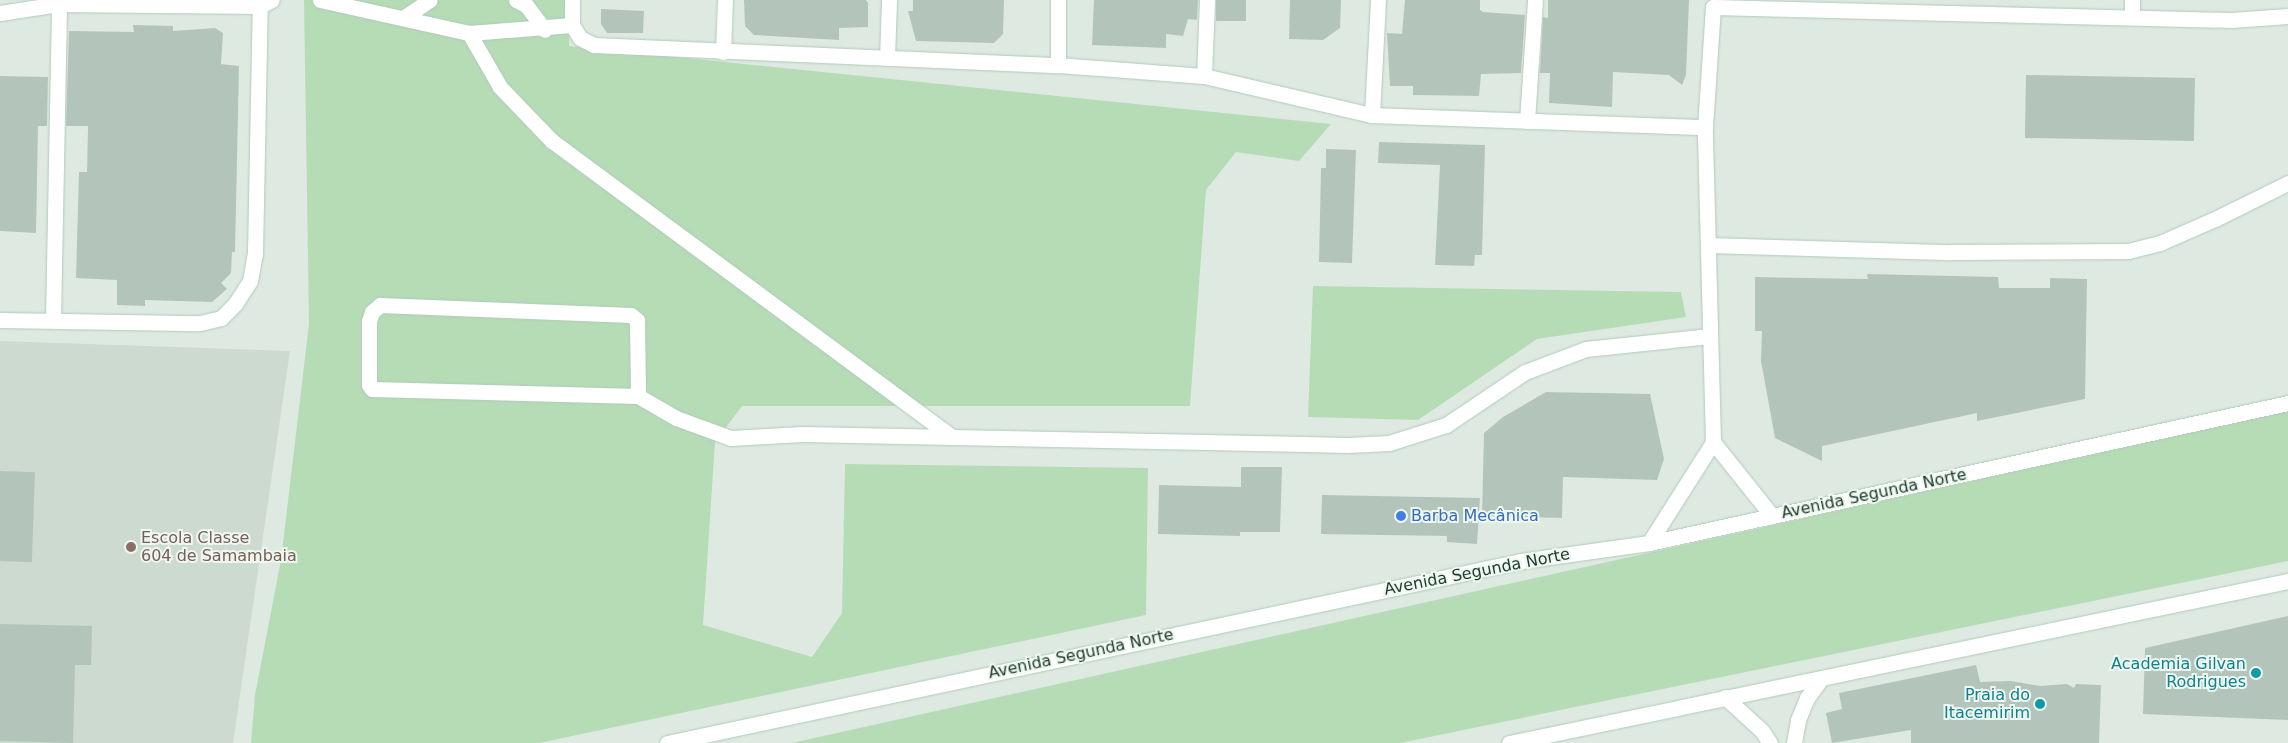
<!DOCTYPE html>
<html>
<head>
<meta charset="utf-8">
<style>
  body { margin:0 }
  #map { position:relative; width:2288px; height:743px; overflow:hidden; background:#deeae1; font-family:"DejaVu Sans",sans-serif }
  div>[style] { position:absolute }
  .built>* { inset:0; background:#ccdad0 }
  .green>* { inset:0; background:#b6dcb6 }
  .building>* { inset:0; background:#b3c5ba; transform-origin:0 0 }
  .roads { filter:drop-shadow(0 0 1px #b1caba) drop-shadow(0 0 1px #b1caba) }
  .street>* { height:15px; margin:-7.5px; padding:0 7.5px; transform-origin:7.5px; border-radius:7.5px; background:#fff }
  .secondary>* { height:15px; margin:-7.5px; padding:0 7.5px; transform-origin:7.5px; border-radius:7.5px; background:#fff }
  .dots>* { width:14px; height:14px; translate:-50% -50%; box-sizing:border-box; border:2px solid #eef7f0; border-radius:50% }
  span { translate:-50% -50%; white-space:nowrap; text-align:center; line-height:1.15; -webkit-text-stroke:4px #eef7f0; paint-order:stroke }
  .street-label { font-size:16px; color:#1f3a2c }
  .shop-label { font-size:16px; color:#366cbe }
  .left { translate:0 -50%; text-align:left }
  .education-label { font-size:16px; color:#785e54 }
  .culture-label { font-size:16px; color:#0d838f }
  .right { translate:-100% -50%; text-align:right }
</style>
</head>
<body>
<div id="map">
  <div class="built">
    <i style="clip-path:polygon(0 341px,290px 351px,233px 743px,0 743px)"></i>
  </div>
  <div class="green">
    <i style="clip-path:polygon(304px 0,570px 0,569px 46px,1331px 124px,1299px 161px,1236px 152px,1206px 190px,1190px 406px,742px 406px,715px 442px,703px 625px,812px 657px,842px 613px,845px 464px,1148px 468px,1146px 615px,539px 743px,251px 743px,255px 695px,281px 560px,309px 324px)"></i>
    <i style="clip-path:polygon(1313px 286px,1681px 292px,1686px 317px,1537px 339px,1418px 420px,1308px 417px)"></i>
    <i style="clip-path:polygon(2288px 411px,2288px 561px,1400px 743px,792px 743px)"></i>
  </div>
  <div class="building">
    <i style="clip-path:polygon(744px 0,866px 0,868px 3px,868px 27px,839px 28px,839px 40px,754px 35px,745px 26px)"></i>
    <i style="clip-path:polygon(913px 0,1004px 0,1003px 34px,994px 43px,916px 41px,908px 11px,913px 11px)"></i>
    <i style="clip-path:polygon(1094px 0,1198px 0,1197px 20px,1188px 19px,1183px 36px,1166px 34px,1166px 48px,1092px 45px)"></i>
    <i style="left:1216px;top:0;width:30px;height:21px"></i>
    <i style="clip-path:polygon(1290px 0,1341px 0,1340px 28px,1323px 40px,1289px 39px)"></i>
    <i style="clip-path:polygon(1405px 0,1480px 0,1480px 10px,1483px 12px,1525px 15px,1521px 73px,1481px 74px,1479px 96px,1413px 95px,1413px 86px,1390px 86px,1387px 33px,1402px 34px)"></i>
    <i style="clip-path:polygon(1548px 0,1689px 0,1686px 75px,1682px 85px,1669px 75px,1613px 72px,1612px 107px,1549px 103px,1550px 73px,1540px 73px,1543px 17px,1548px 18px)"></i>
    <i style="clip-path:polygon(601px 9px,644px 11px,643px 33px,607px 33px,601px 24px)"></i>
    <i style="clip-path:polygon(133px 25px,173px 26px,173px 31px,215px 28px,223px 33px,221px 64px,239px 66px,235px 252px,232px 252px,231px 273px,221px 283px,227px 289px,212px 302px,145px 300px,145px 306px,117px 305px,117px 280px,76px 278px,79px 172px,87px 172px,88px 129px,88px 126px,66px 126px,69px 31px,134px 32px)"></i>
    <i style="left:2026px;top:75px;width:169px;height:63px;rotate:1deg"></i>
    <i style="clip-path:polygon(0 76px,48px 77px,47px 126px,38px 126px,36px 233px,0 231px)"></i>
    <i style="clip-path:polygon(1379px 142px,1485px 145px,1482px 255px,1475px 255px,1474px 266px,1435px 265px,1440px 165px,1378px 163px)"></i>
    <i style="clip-path:polygon(1326px 149px,1356px 150px,1352px 263px,1319px 262px,1321px 168px,1326px 168px)"></i>
    <i style="clip-path:polygon(1867px 274px,1998px 277px,1999px 288px,2050px 288px,2050px 278px,2087px 279px,2085px 399px,1977px 421px,1977px 413px,1822px 446px,1822px 461px,1775px 438px,1761px 361px,1762px 331px,1755px 331px,1755px 277px,1868px 279px)"></i>
    <i style="clip-path:polygon(1546px 392px,1650px 394px,1664px 459px,1657px 480px,1563px 477px,1562px 518px,1482px 516px,1484px 433px,1503px 417px)"></i>
    <i style="clip-path:polygon(1241px 467px,1282px 467px,1280px 532px,1240px 532px,1240px 536px,1158px 534px,1159px 485px,1241px 487px)"></i>
    <i style="left:0;top:471px;width:35px;height:90px;rotate:2deg"></i>
    <i style="clip-path:polygon(1322px 495px,1480px 498px,1477px 544px,1447px 542px,1447px 536px,1321px 534px)"></i>
    <i style="clip-path:polygon(2288px 616px,2288px 720px,2143px 714px,2145px 648px)"></i>
    <i style="clip-path:polygon(0 624px,92px 626px,91px 665px,75px 665px,73px 743px,0 741px)"></i>
    <i style="clip-path:polygon(1976px 665px,1980px 682px,2011px 681px,2040px 686px,2067px 684px,2074px 688px,2076px 684px,2101px 685px,2099px 743px,1911px 743px,1911px 730px,1832px 743px,1826px 713px,1842px 709px,1839px 693px)"></i>
  </div>
  <div class="roads">
    <div class="street">
      <i style="left:320px;top:0;width:153px;rotate:12.5deg"></i>
      <i style="left:469px;top:33px;width:103px;rotate:-4.4deg"></i>
      <i style="left:516px;top:0;width:11px;rotate:27deg"></i>
      <i style="left:526px;top:5px;width:31px;rotate:53deg"></i>
      <i style="left:572px;top:0;width:25px;rotate:90deg"></i>
      <i style="left:572px;top:25px;width:15px;rotate:58deg"></i>
      <i style="left:580px;top:38px;width:16px;rotate:27deg"></i>
      <i style="left:594px;top:45px;width:464px;rotate:2.5deg"></i>
      <i style="left:1058px;top:65px;width:146px;rotate:4.3deg"></i>
      <i style="left:1204px;top:76px;width:172px;rotate:13.1deg"></i>
      <i style="left:1372px;top:115px;width:333px;rotate:2.1deg"></i>
      <i style="left:0;top:13px;width:59px;rotate:-8.8deg"></i>
      <i style="left:58px;top:4px;width:202px;rotate:0.6deg"></i>
      <i style="left:260px;top:6px;width:13px;rotate:-27deg"></i>
      <i style="left:2132px;top:17px;width:17px;rotate:-90deg"></i>
      <i style="left:403px;top:18px;width:32px;rotate:-34deg"></i>
      <i style="left:469px;top:33px;width:62px;rotate:60.1deg"></i>
      <i style="left:500px;top:87px;width:75px;rotate:46.1deg"></i>
      <i style="left:552px;top:141px;width:495px;rotate:36.5deg"></i>
      <i style="left:723px;top:52px;width:52px;rotate:-87.8deg"></i>
      <i style="left:887px;top:58px;width:58px;rotate:-88deg"></i>
      <i style="left:1058px;top:65px;width:65px;rotate:-90deg"></i>
      <i style="left:1204px;top:76px;width:76px;rotate:-87.7deg"></i>
      <i style="left:1372px;top:115px;width:115px;rotate:-87deg"></i>
      <i style="left:1527px;top:121px;width:121px;rotate:-86.2deg"></i>
      <i style="left:1708px;top:245px;width:243px;rotate:1.7deg"></i>
      <i style="left:1951px;top:252px;width:177px;rotate:-0.3deg"></i>
      <i style="left:2128px;top:251px;width:33px;rotate:-14deg"></i>
      <i style="left:2160px;top:243px;width:60px;rotate:-23.6deg"></i>
      <i style="left:2215px;top:219px;width:81px;rotate:-26.3deg"></i>
      <i style="left:0;top:320px;width:200px;rotate:0.9deg"></i>
      <i style="left:200px;top:323px;width:22px;rotate:-13deg"></i>
      <i style="left:221px;top:318px;width:20px;rotate:-45deg"></i>
      <i style="left:235px;top:304px;width:27px;rotate:-57deg"></i>
      <i style="left:250px;top:281px;width:27px;rotate:-80deg"></i>
      <i style="left:255px;top:254px;width:254px;rotate:-88.9deg"></i>
      <i style="left:53px;top:320px;width:320px;rotate:-88.9deg"></i>
      <i style="left:638px;top:396px;width:266px;rotate:-178.5deg"></i>
      <i style="left:372px;top:389px;width:5px;rotate:-127deg"></i>
      <i style="left:369px;top:385px;width:64px;rotate:-90deg"></i>
      <i style="left:369px;top:321px;width:9px;rotate:-72deg"></i>
      <i style="left:372px;top:312px;width:11px;rotate:-41deg"></i>
      <i style="left:380px;top:305px;width:251px;rotate:2.3deg"></i>
      <i style="left:631px;top:315px;width:8px;rotate:40deg"></i>
      <i style="left:637px;top:320px;width:76px;rotate:89.2deg"></i>
      <i style="left:638px;top:396px;width:44px;rotate:30.1deg"></i>
      <i style="left:676px;top:418px;width:59px;rotate:20deg"></i>
      <i style="left:731px;top:438px;width:71px;rotate:-3.2deg"></i>
      <i style="left:802px;top:434px;width:546px;rotate:1.15deg"></i>
      <i style="left:1348px;top:445px;width:41px;rotate:-2.8deg"></i>
      <i style="left:1389px;top:443px;width:60px;rotate:-17.5deg"></i>
      <i style="left:1446px;top:425px;width:95px;rotate:-33.9deg"></i>
      <i style="left:1525px;top:372px;width:65px;rotate:-20.7deg"></i>
      <i style="left:1586px;top:349px;width:124px;rotate:-6deg"></i>
      <i style="left:1713px;top:442px;width:95px;rotate:51.4deg"></i>
      <i style="left:1649px;top:543px;width:120px;rotate:-57.6deg"></i>
      <i style="left:1713px;top:442px;width:315px;rotate:-91.5deg"></i>
      <i style="left:1705px;top:127px;width:120px;rotate:-86.2deg"></i>
      <i style="left:1713px;top:7px;width:518px;rotate:1.44deg"></i>
      <i style="left:2231px;top:20px;width:57px;rotate:-4deg"></i>
    </div>
    <div class="secondary">
      <i style="left:1725px;top:697px;width:50px;rotate:42.6deg"></i>
      <i style="left:1762px;top:731px;width:14px;rotate:56deg"></i>
      <i style="left:667px;top:743px;width:873px;rotate:-12.03deg"></i>
      <i style="left:1521px;top:561px;width:129px;rotate:-8deg"></i>
      <i style="left:1649px;top:543px;width:654px;rotate:-12.36deg"></i>
      <i style="left:1509px;top:743px;width:796px;rotate:-11.75deg"></i>
      <i style="left:1794px;top:743px;width:23px;rotate:-80deg"></i>
      <i style="left:1798px;top:720px;width:24px;rotate:-68deg"></i>
      <i style="left:1807px;top:698px;width:24px;rotate:-54deg"></i>
    </div>
  </div>
  <div class="dots">
    <i style="left:1401px;top:516px;background:#3f7fe0"></i>
    <i style="left:131px;top:547px;background:#8d6e63"></i>
    <i style="left:2256px;top:673px;background:#0f9aa8"></i>
    <i style="left:2040px;top:704px;background:#0f9aa8"></i>
  </div>
  <div class="street-label">
    <span style="left:1874px;top:494px;rotate:-12deg">Avenida Segunda Norte</span>
    <span style="left:1477px;top:572px;rotate:-11deg">Avenida Segunda Norte</span>
    <span style="left:1081px;top:654px;rotate:-12deg">Avenida Segunda Norte</span>
  </div>
  <div class="shop-label">
    <span class="left" style="left:1411px;top:516px">Barba Mecânica</span>
  </div>
  <div class="education-label">
    <span class="left" style="left:141px;top:547px">Escola Classe<br>604 de Samambaia</span>
  </div>
  <div class="culture-label">
    <span class="right" style="left:2246px;top:673px">Academia Gilvan<br>Rodrigues</span>
    <span class="right" style="left:2030px;top:704px">Praia do<br>Itacemirim</span>
  </div>
</div>
</body>
</html>
